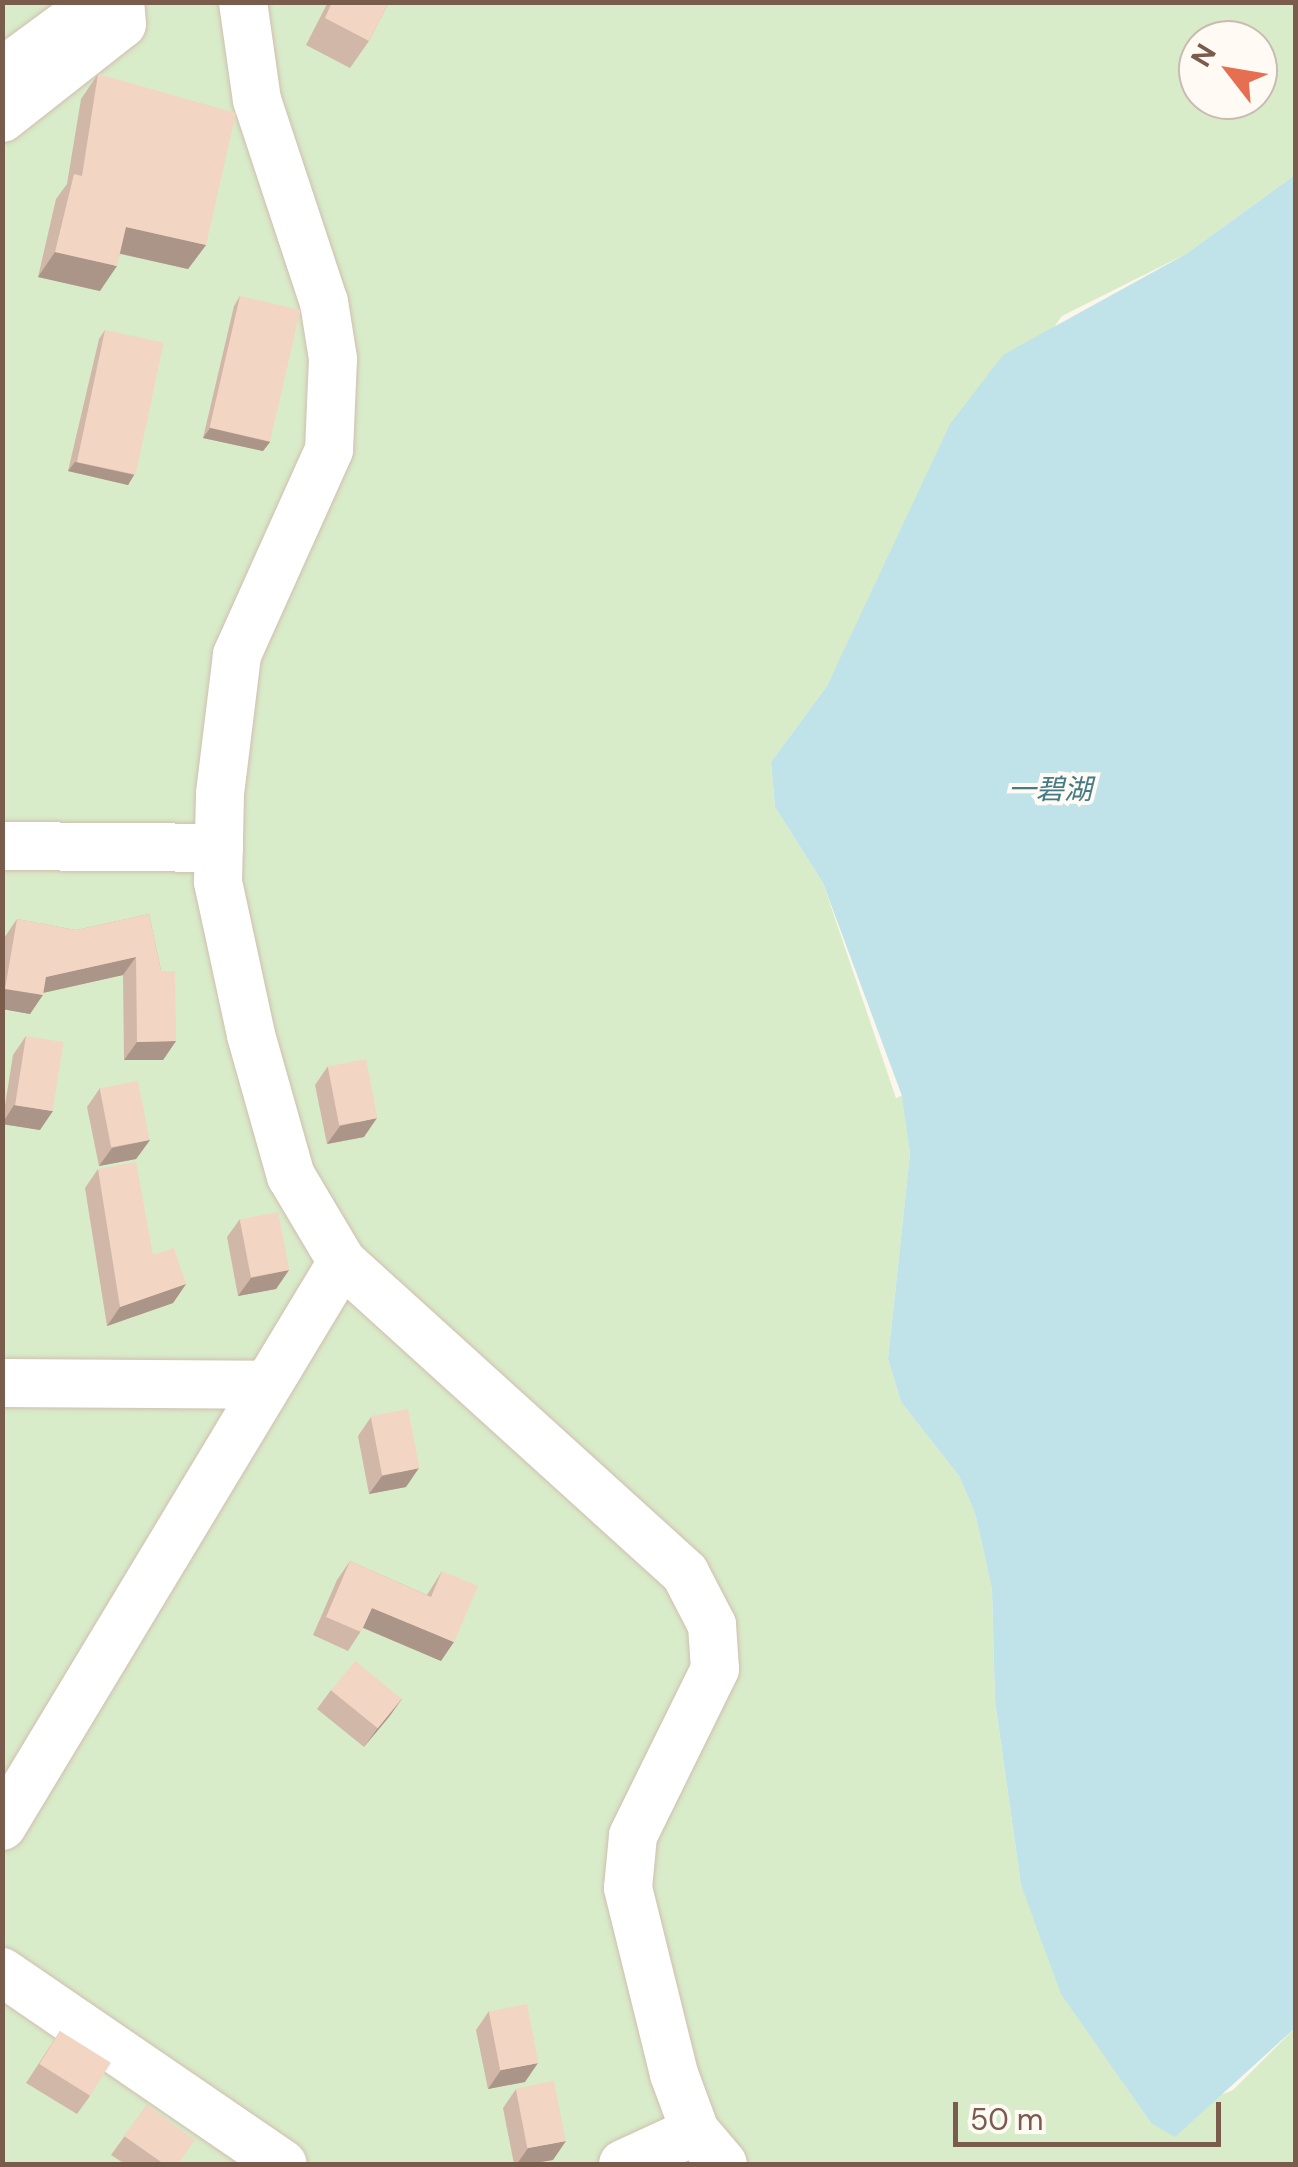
<!DOCTYPE html>
<html>
<head>
<meta charset="utf-8">
<style>
  body { margin:0 }
  #map { position:relative; width:1298px; height:2167px; overflow:hidden; background:#fdf6ec; font-family:"DM Sans","Noto Sans JP",sans-serif }
  div>[style] { position:absolute }
  .green>* { inset:0; background:#d8ecc9 }
  .water>* { inset:0; background:#bfe3e8 }
  .roads { filter:drop-shadow(0 0 2px #d1beb0) drop-shadow(0 0 2px #d1beb0) }
  .minor>* { height:48px; margin:-24px; padding:0 24px; transform-origin:24px; border-radius:24px; background:#fff }
  .wall>* { inset:0; background:#d1b7a8 }
  .shaded-wall>* { inset:0; background:#aa9588 }
  .building>* { inset:0; background:#f3d5c3; transform-origin:0 0 }
  span { translate:-50% -50%; white-space:nowrap; text-align:center; line-height:1.15; -webkit-text-stroke:8px #fffaf3; paint-order:stroke }
  .water-label { font-size:28px; color:#437c86; font-style:italic }
  .frame { position:absolute; inset:0; border:5px solid #7a5c4d; pointer-events:none }
  .north { position:absolute; left:1178px; top:20px; width:100px; height:100px; box-sizing:border-box; background:#fffaf3; border:2px solid #cabbb1; border-radius:50%; rotate:301deg; font-size:28px; font-weight:700; line-height:40px; text-align:center; color:#7a5c4d }
  .north::after { content:''; display:block; margin:auto; width:35px; height:45px; background:#e76f51; clip-path:polygon(50% 0,100% 100%,50% 72%,0 100%) }
  .scale { position:absolute; left:953px; top:2102px; width:268px; height:45px; box-sizing:border-box; border:5px solid #7a5c4d; border-top:0; padding-left:12px; font-size:30px; line-height:35px; white-space:nowrap; color:#7a5c4d; -webkit-text-stroke:8px #fffaf3; paint-order:stroke }
</style>
</head>
<body>
<div id="map">
  <div class="green">
    <i style="clip-path:polygon(evenodd,3px 3px,1295px 3px,1295px 175px,1186px 254px,1062px 316px,895px 548px,827px 686px,771px 762px,775px 807px,823px 883px,896px 1098px,903px 1095px,910px 1154px,888px 1359px,901px 1402px,959px 1476px,975px 1513px,992px 1589px,995px 1701px,1021px 1885px,1082px 2023px,1151px 2123px,1233px 2090px,1295px 2028px,1295px 2164px,3px 2164px,3px 3px,1198px 40px,1258px 40px,1258px 100px,1198px 100px,1198px 40px)"></i>
  </div>
  <div class="water">
    <i style="clip-path:polygon(1295px 175px,1295px 2028px,1175px 2137px,1151px 2123px,1061px 1994px,1021px 1885px,995px 1701px,992px 1589px,975px 1513px,959px 1476px,901px 1402px,888px 1359px,910px 1154px,902px 1096px,823px 883px,775px 807px,771px 762px,827px 686px,950px 424px,1003px 355px,1186px 254px)"></i>
  </div>
  <div class="roads">
    <div class="minor">
      <i style="left:243px;top:2px;width:99px;rotate:81.9deg"></i>
      <i style="left:257px;top:100px;width:213px;rotate:71.7deg"></i>
      <i style="left:324px;top:302px;width:58px;rotate:81deg"></i>
      <i style="left:333px;top:359px;width:91px;rotate:92.5deg"></i>
      <i style="left:329px;top:450px;width:225px;rotate:114.2deg"></i>
      <i style="left:237px;top:655px;width:140px;rotate:97deg"></i>
      <i style="left:220px;top:794px;width:88px;rotate:91.3deg"></i>
      <i style="left:218px;top:882px;width:157px;rotate:77.8deg"></i>
      <i style="left:251px;top:1035px;width:147px;rotate:74.2deg"></i>
      <i style="left:291px;top:1176px;width:100px;rotate:59.3deg"></i>
      <i style="left:342px;top:1262px;width:463px;rotate:42.2deg"></i>
      <i style="left:685px;top:1573px;width:59px;rotate:62.6deg"></i>
      <i style="left:712px;top:1625px;width:44px;rotate:86.1deg"></i>
      <i style="left:715px;top:1669px;width:186px;rotate:116.2deg"></i>
      <i style="left:633px;top:1836px;width:52px;rotate:95.5deg"></i>
      <i style="left:628px;top:1888px;width:192px;rotate:76.1deg"></i>
      <i style="left:674px;top:2074px;width:61px;rotate:69.8deg"></i>
      <i style="left:695px;top:2131px;width:43px;rotate:49.7deg"></i>
      <i style="left:2px;top:72px;width:118px;rotate:-36.4deg"></i>
      <i style="left:2px;top:118px;width:152px;rotate:-38.1deg"></i>
      <i style="left:122px;top:24px;width:22px;rotate:-95deg"></i>
      <i style="left:2px;top:846px;width:217px;rotate:0.5deg"></i>
      <i style="left:2px;top:1383px;width:265px;rotate:0.4deg"></i>
      <i style="left:2px;top:1826px;width:659px;rotate:-58.92deg"></i>
      <i style="left:2px;top:1972px;width:340px;rotate:34.4deg"></i>
      <i style="left:623px;top:2164px;width:79px;rotate:-24.6deg"></i>
    </div>
  </div>
  <div class="wall">
    <i style="clip-path:polygon(328px 2px,389px 2px,369px 41px,350px 68px,306px 45px)"></i>
    <i style="clip-path:polygon(98px 74px,206px 245px,188px 269px,120px 254px,100px 291px,38px 277px,56px 199px,67px 184px,81px 99px)"></i>
    <i style="clip-path:polygon(240px 296px,270px 442px,263px 451px,203px 438px,234px 306px)"></i>
    <i style="clip-path:polygon(105px 330px,134px 475px,128px 485px,68px 471px,99px 339px)"></i>
    <i style="clip-path:polygon(149px 914px,176px 1041px,163px 1060px,124px 1060px,123px 975px,43px 993px,30px 1014px,2px 1009px,2px 945px,4px 938px,17px 919px,76px 930px)"></i>
    <i style="clip-path:polygon(26px 1036px,40px 1130px,2px 1124px,13px 1055px)"></i>
    <i style="clip-path:polygon(328px 1066px,364px 1137px,327px 1144px,315px 1085px)"></i>
    <i style="clip-path:polygon(100px 1088px,150px 1140px,136px 1159px,99px 1166px,87px 1107px)"></i>
    <i style="clip-path:polygon(98px 1169px,153px 1255px,186px 1284px,173px 1303px,107px 1326px,85px 1188px)"></i>
    <i style="clip-path:polygon(240px 1219px,289px 1270px,276px 1289px,238px 1296px,227px 1237px)"></i>
    <i style="clip-path:polygon(371px 1417px,406px 1487px,369px 1494px,358px 1436px)"></i>
    <i style="clip-path:polygon(350px 1561px,427px 1595px,442px 1571px,441px 1661px,363px 1628px,348px 1651px,313px 1635px,337px 1580px)"></i>
    <i style="clip-path:polygon(331px 1690px,402px 1699px,364px 1747px,317px 1709px)"></i>
    <i style="clip-path:polygon(489px 2011px,525px 2082px,488px 2089px,476px 2030px)"></i>
    <i style="clip-path:polygon(60px 2031px,90px 2096px,77px 2114px,26px 2083px)"></i>
    <i style="clip-path:polygon(516px 2089px,553px 2160px,528px 2164px,514px 2164px,503px 2108px)"></i>
    <i style="clip-path:polygon(147px 2105px,178px 2164px,125px 2164px,111px 2155px)"></i>
  </div>
  <div class="shaded-wall">
    <i style="clip-path:polygon(126px 227px,206px 245px,188px 269px,109px 251px)"></i>
    <i style="clip-path:polygon(55px 252px,117px 266px,100px 291px,38px 277px)"></i>
    <i style="clip-path:polygon(210px 428px,270px 442px,263px 451px,203px 438px)"></i>
    <i style="clip-path:polygon(75px 462px,134px 475px,128px 485px,68px 471px)"></i>
    <i style="clip-path:polygon(136px 957px,123px 975px,38px 994px,43px 995px,30px 1014px,2px 1009px,2px 992px,5px 989px,46px 977px)"></i>
    <i style="clip-path:polygon(176px 1041px,163px 1060px,124px 1060px,137px 1042px)"></i>
    <i style="clip-path:polygon(14px 1105px,53px 1111px,40px 1130px,2px 1124px)"></i>
    <i style="clip-path:polygon(377px 1118px,364px 1137px,327px 1144px,340px 1126px)"></i>
    <i style="clip-path:polygon(150px 1140px,136px 1159px,99px 1166px,112px 1148px)"></i>
    <i style="clip-path:polygon(289px 1270px,276px 1289px,238px 1296px,251px 1278px)"></i>
    <i style="clip-path:polygon(186px 1284px,173px 1303px,107px 1326px,120px 1307px)"></i>
    <i style="clip-path:polygon(419px 1468px,406px 1487px,369px 1494px,382px 1476px)"></i>
    <i style="clip-path:polygon(372px 1608px,454px 1642px,441px 1661px,359px 1626px)"></i>
    <i style="clip-path:polygon(402px 1699px,389px 1717px,364px 1747px,377px 1729px)"></i>
    <i style="clip-path:polygon(538px 2063px,525px 2082px,488px 2089px,501px 2070px)"></i>
    <i style="clip-path:polygon(566px 2141px,553px 2160px,528px 2164px,517px 2164px,528px 2148px)"></i>
  </div>
  <div class="building">
    <i style="clip-path:polygon(332px 2px,389px 2px,369px 41px,325px 18px)"></i>
    <i style="clip-path:polygon(98px 74px,236px 113px,206px 245px,126px 227px,117px 266px,55px 252px,74px 174px,82px 176px)"></i>
    <i style="left:240px;top:296px;width:62px;height:135px;rotate:13deg"></i>
    <i style="left:105px;top:330px;width:60px;height:135px;rotate:12deg"></i>
    <i style="clip-path:polygon(149px 914px,161px 971px,175px 971px,176px 1041px,137px 1042px,136px 957px,46px 977px,43px 995px,5px 989px,17px 919px,76px 930px)"></i>
    <i style="left:26px;top:1036px;width:38px;height:70px;rotate:9deg"></i>
    <i style="left:366px;top:1059px;width:60px;height:39px;rotate:79deg"></i>
    <i style="left:138px;top:1081px;width:60px;height:39px;rotate:79deg"></i>
    <i style="clip-path:polygon(136px 1162px,153px 1255px,174px 1248px,186px 1284px,120px 1307px,98px 1169px)"></i>
    <i style="left:278px;top:1212px;width:59px;height:39px;rotate:79deg"></i>
    <i style="left:408px;top:1409px;width:60px;height:38px;rotate:79deg"></i>
    <i style="clip-path:polygon(350px 1561px,431px 1597px,442px 1571px,478px 1586px,454px 1642px,372px 1608px,361px 1632px,326px 1617px)"></i>
    <i style="left:355px;top:1661px;width:60px;height:38px;rotate:39deg"></i>
    <i style="left:527px;top:2004px;width:60px;height:39px;rotate:79deg"></i>
    <i style="left:60px;top:2031px;width:60px;height:39px;rotate:32deg"></i>
    <i style="left:554px;top:2081px;width:61px;height:39px;rotate:79deg"></i>
    <i style="clip-path:polygon(147px 2105px,195px 2140px,178px 2164px,164px 2164px,124px 2136px)"></i>
  </div>
  <div class="water-label">
    <span style="left:1050px;top:790px">一碧湖</span>
  </div>
  <div class="frame"></div>
  <div class="north">N</div>
  <div class="scale">50 m</div>
</div>
</body>
</html>
